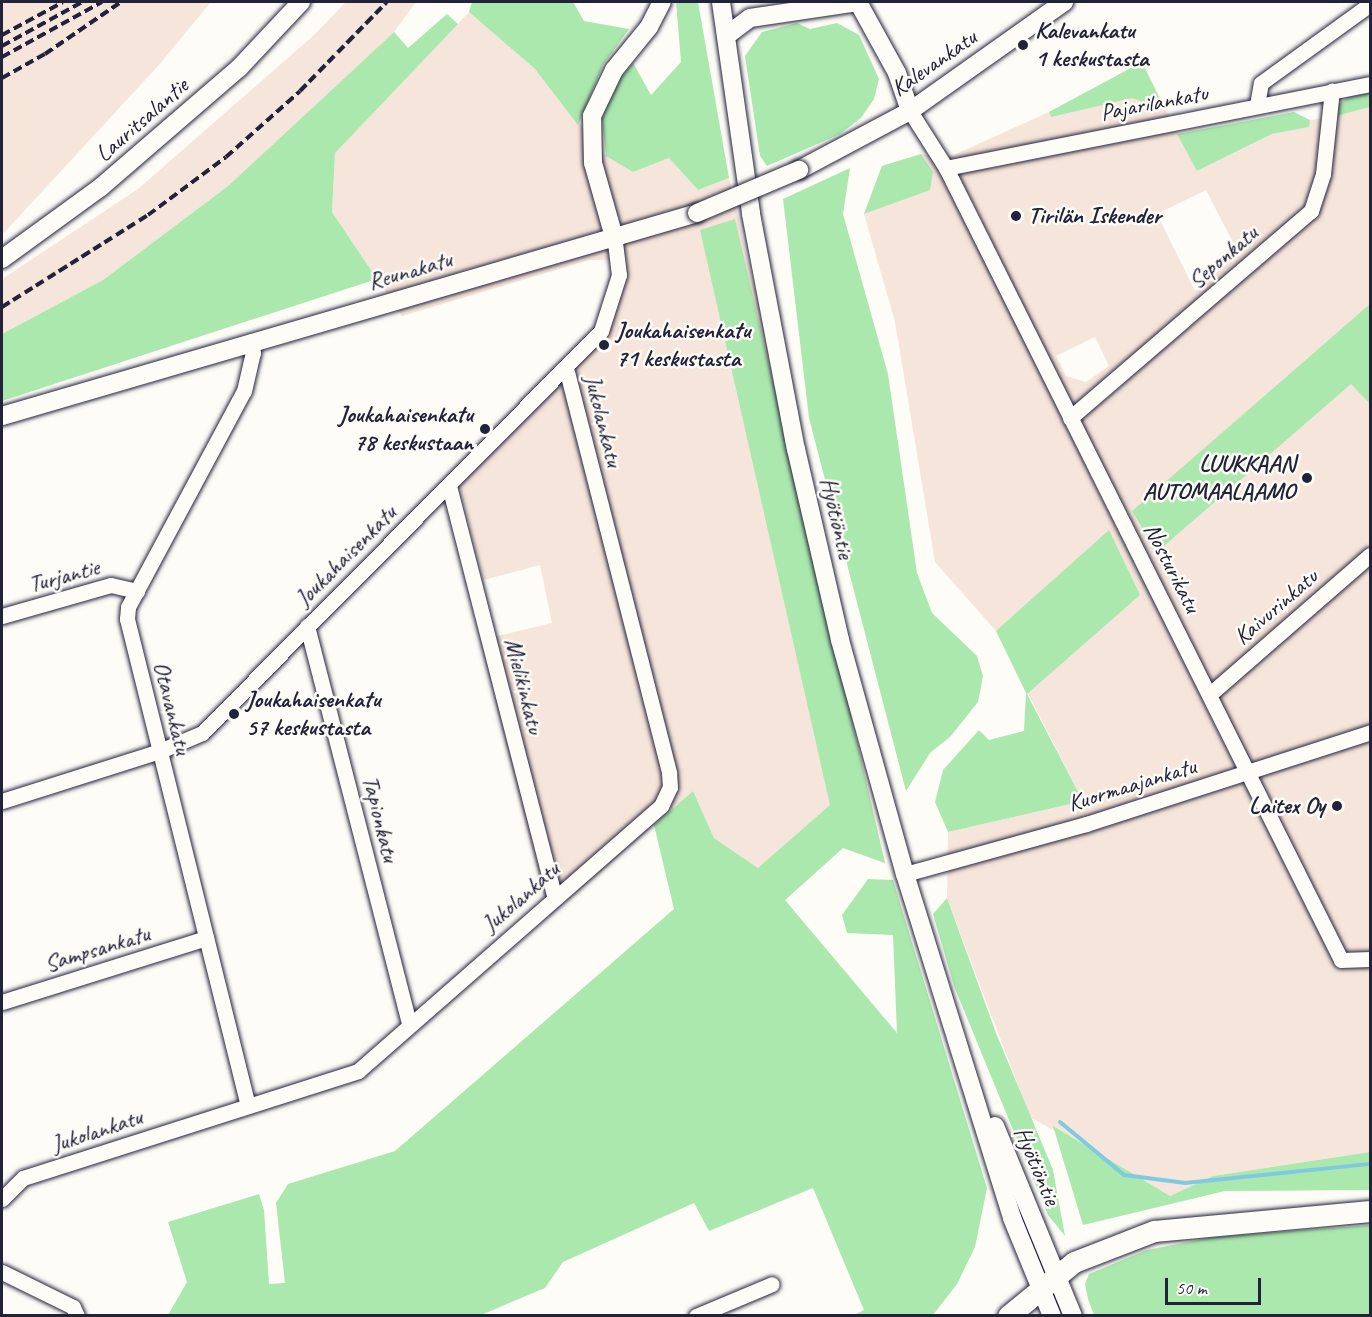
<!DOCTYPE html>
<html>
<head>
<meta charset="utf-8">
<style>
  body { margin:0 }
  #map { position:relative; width:1372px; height:1317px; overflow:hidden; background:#fdfcf7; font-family:Caveat,sans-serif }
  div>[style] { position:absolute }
  .built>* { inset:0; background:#f6e5da }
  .green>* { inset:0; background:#abe8ae }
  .stream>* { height:4px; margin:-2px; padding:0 2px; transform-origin:2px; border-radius:2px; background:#80cae1 }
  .roads { filter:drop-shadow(0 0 2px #22223b) drop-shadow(0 0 2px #22223b) }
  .minor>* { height:15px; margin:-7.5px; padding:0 7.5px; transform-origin:7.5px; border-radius:7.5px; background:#fdfcf7 }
  .major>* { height:18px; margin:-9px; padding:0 9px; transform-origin:9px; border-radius:9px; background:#fdfcf7 }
  .highway>* { height:21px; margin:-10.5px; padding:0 10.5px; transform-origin:10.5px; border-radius:10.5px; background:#fdfcf7 }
  .rail>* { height:4px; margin-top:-2px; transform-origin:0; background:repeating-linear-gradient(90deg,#22223b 0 9px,transparent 0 13.5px) }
  .bridges { filter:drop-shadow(0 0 2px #22223b) drop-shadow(0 0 2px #22223b) }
  .major-bridge>* { height:18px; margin:-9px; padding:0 9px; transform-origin:9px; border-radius:9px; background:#fdfcf7 }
  .dots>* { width:16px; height:16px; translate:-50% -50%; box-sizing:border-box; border:3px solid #fdfcf7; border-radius:50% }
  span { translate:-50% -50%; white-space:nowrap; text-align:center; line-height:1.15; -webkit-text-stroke:5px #fdfcf7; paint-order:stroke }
  .poi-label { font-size:24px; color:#22223b; font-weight:700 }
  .left { translate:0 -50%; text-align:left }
  .right { translate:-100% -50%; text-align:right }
  .street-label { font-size:24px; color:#22223b }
  .frame { position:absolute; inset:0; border:3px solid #22223b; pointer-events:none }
  .scale { position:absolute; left:1165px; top:1278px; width:96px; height:27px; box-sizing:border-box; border:3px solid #22223b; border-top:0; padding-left:8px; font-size:18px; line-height:21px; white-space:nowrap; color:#22223b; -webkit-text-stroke:4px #fdfcf7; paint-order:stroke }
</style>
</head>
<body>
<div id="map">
  <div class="built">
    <i style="clip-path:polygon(2px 2px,211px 2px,158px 66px,2px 235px)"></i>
    <i style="clip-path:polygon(346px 2px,416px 2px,394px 32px,228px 186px,103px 280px,2px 334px,2px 279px,138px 189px,313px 36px)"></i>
    <i style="clip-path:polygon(469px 12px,535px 69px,606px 156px,633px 172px,669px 158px,698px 190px,729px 178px,885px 863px,843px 848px,785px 900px,758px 868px,714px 838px,693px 791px,549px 917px,480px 640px,552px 623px,540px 565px,483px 580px,456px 471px,594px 329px,605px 306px,615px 260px,589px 260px,402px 316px,332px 212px,335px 152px)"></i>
    <i style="clip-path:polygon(evenodd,1142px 62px,1197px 171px,1272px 134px,1308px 127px,1310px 120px,1336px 116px,1339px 104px,1349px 97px,1370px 93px,1370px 1152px,1213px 1176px,1170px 1196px,1030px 1117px,947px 898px,948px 832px,1083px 801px,996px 631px,935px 562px,895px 322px,864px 214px,882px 166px,921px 154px,945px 159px,1049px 112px,1142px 62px,1206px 190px,1239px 254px,1195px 291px,1157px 214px,1206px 190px,1142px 62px,1095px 337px,1109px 366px,1086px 382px,1066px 376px,1056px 356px,1095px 337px)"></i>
  </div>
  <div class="green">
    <i style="clip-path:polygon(472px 2px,573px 2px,584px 21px,629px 29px,603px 65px,578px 125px,535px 69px,469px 12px)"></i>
    <i style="clip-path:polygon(676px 2px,698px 2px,729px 178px,698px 190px,669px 158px,633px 172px,606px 156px,602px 119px,609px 92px,633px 63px,651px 95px,681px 62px)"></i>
    <i style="clip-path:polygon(447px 14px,458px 24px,335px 153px,332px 212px,377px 279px,2px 401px,2px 334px,103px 280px,228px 186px,394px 32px,408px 48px)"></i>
    <i style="clip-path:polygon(797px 23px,810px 29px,837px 23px,859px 35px,879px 79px,874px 99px,861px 118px,840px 134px,767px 166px,760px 156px,745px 56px,762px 32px)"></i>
    <i style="clip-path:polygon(1142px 62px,1165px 110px,1132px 98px,1051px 117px,1049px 112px)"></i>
    <i style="clip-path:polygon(1370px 93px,1370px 107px,1336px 116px,1339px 104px,1349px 97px)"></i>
    <i style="clip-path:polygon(1294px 112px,1310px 120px,1309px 127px,1272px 134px,1197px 171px,1177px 134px)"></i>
    <i style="clip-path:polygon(921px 154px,933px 172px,930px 190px,864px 214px,882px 166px)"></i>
    <i style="clip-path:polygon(850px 168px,843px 214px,888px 374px,917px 573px,932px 613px,977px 656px,983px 676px,978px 702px,950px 737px,930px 753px,906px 791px,809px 418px,783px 199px)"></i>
    <i style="clip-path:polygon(735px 219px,885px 863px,843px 848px,785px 900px,897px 1033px,893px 935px,847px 933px,842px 915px,868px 879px,893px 880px,987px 1188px,975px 1247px,957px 1284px,933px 1315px,854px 1315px,864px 1310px,813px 1188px,709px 1231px,694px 1203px,563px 1262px,545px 1288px,481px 1315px,168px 1315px,187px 1282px,168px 1222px,259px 1194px,264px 1210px,269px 1284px,285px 1283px,276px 1203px,288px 1184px,395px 1151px,674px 909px,654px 825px,693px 791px,714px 838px,758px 868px,830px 805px,700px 230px)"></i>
    <i style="clip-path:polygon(1370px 304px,1370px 404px,1351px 384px,1157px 552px,1132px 511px)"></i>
    <i style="clip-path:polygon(1109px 530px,1140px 595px,1027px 694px,1083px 801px,948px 832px,935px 802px,943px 770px,979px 730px,989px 740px,1024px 731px,1026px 693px,996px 631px)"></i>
    <i style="clip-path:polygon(947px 898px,996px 1033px,1053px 1170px,1065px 1236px,1048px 1215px,954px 986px,933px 914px)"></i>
    <i style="clip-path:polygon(1053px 1126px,1170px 1196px,1213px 1176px,1370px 1152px,1370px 1190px,1225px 1191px,1083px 1225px)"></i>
    <i style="clip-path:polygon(1370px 1225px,1370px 1315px,1094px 1315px,1088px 1299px,1085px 1284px,1089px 1274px,1147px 1250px,1214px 1237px)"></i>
  </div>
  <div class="stream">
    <i style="left:1060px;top:1122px;width:83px;rotate:39.6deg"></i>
    <i style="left:1124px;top:1175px;width:62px;rotate:7.5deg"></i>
    <i style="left:1185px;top:1183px;width:186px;rotate:-5.9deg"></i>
  </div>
  <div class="roads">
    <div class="minor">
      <i style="left:1257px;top:105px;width:22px;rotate:-80deg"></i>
      <i style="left:1261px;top:83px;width:135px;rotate:-35.9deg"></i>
      <i style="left:910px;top:111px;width:67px;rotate:57.7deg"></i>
      <i style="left:946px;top:168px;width:885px;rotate:63.49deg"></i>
      <i style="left:1341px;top:960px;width:29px;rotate:-2deg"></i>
      <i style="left:946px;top:168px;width:432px;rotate:-11.2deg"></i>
      <i style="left:1070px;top:418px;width:318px;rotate:-40.7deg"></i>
      <i style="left:1311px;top:211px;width:39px;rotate:-72deg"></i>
      <i style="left:1323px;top:174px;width:84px;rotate:-83.9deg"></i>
      <i style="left:449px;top:486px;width:425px;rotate:75.6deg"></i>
      <i style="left:2px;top:616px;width:113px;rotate:-15.9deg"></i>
      <i style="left:111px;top:585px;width:27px;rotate:13deg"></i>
      <i style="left:307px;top:626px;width:410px;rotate:75.6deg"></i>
      <i style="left:1210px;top:694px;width:212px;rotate:-41deg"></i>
      <i style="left:2px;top:801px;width:166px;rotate:-17.6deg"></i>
      <i style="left:160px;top:751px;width:46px;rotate:-23.2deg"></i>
      <i style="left:202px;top:733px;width:566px;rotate:-45.21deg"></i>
      <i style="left:601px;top:331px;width:59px;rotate:-72.2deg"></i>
      <i style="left:619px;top:275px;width:38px;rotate:-97deg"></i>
      <i style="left:905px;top:874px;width:188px;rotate:-15.4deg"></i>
      <i style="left:1086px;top:824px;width:299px;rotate:-17.9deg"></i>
      <i style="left:2px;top:1002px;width:214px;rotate:-17.4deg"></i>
      <i style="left:248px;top:1106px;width:502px;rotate:-103.95deg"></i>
      <i style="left:127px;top:619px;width:12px;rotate:-85deg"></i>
      <i style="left:128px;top:607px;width:245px;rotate:-61.8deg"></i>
      <i style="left:244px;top:391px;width:39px;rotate:-77deg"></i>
      <i style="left:253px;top:353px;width:12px;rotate:-99deg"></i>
      <i style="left:2px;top:1199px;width:30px;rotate:-45deg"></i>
      <i style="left:23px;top:1178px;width:352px;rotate:-17.7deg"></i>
      <i style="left:358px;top:1071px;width:403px;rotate:-41.2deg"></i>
      <i style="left:661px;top:806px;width:21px;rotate:-65deg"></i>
      <i style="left:670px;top:787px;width:15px;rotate:-94deg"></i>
      <i style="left:669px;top:772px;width:417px;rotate:-104.3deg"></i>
      <i style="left:2px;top:1272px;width:79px;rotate:26.2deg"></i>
      <i style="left:73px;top:1307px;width:10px;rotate:66deg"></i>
      <i style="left:696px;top:1316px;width:82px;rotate:-22.8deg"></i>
    </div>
    <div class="major">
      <i style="left:721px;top:2px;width:214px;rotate:81.9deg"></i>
      <i style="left:751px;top:214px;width:239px;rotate:79.2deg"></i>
      <i style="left:796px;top:449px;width:196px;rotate:77deg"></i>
      <i style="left:840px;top:640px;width:243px;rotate:74.5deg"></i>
      <i style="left:905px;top:874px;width:360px;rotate:72.7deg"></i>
      <i style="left:1012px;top:1218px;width:106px;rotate:67.8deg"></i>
      <i style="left:858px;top:2px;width:81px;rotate:61.2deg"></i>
      <i style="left:897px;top:73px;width:40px;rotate:71.1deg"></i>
      <i style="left:726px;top:36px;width:30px;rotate:-37deg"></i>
      <i style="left:750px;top:18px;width:109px;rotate:-8.4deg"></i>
      <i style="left:799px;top:170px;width:126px;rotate:-28deg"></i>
      <i style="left:910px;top:111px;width:189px;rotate:-35.3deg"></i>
      <i style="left:614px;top:237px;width:77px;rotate:-105.8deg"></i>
      <i style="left:593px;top:163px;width:47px;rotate:-91.2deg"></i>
      <i style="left:592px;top:116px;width:51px;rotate:-64.4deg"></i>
      <i style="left:614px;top:70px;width:55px;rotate:-50.9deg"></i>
      <i style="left:649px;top:27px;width:28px;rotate:-63deg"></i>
      <i style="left:2px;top:259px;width:122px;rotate:-36deg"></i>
      <i style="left:101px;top:187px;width:182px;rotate:-40.8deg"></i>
      <i style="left:239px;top:68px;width:91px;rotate:-46.8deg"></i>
      <i style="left:2px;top:416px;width:724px;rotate:-16.28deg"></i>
      <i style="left:995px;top:1126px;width:205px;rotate:67.7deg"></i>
    </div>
    <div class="highway">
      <i style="left:1008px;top:1316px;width:85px;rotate:-39.3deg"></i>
      <i style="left:1074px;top:1262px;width:86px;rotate:-21.2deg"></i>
      <i style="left:1154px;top:1231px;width:217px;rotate:-5.3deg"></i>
    </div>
  </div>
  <div class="rail">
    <i style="left:2px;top:35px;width:69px;rotate:-28.4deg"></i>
    <i style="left:2px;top:46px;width:91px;rotate:-28.8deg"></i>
    <i style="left:2px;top:57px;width:114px;rotate:-28.8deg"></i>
    <i style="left:2px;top:78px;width:49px;rotate:-29.2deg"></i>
    <i style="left:45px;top:54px;width:92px;rotate:-34.4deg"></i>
    <i style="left:2px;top:307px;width:173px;rotate:-32.2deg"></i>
    <i style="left:148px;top:215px;width:97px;rotate:-36.6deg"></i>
    <i style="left:226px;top:157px;width:99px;rotate:-41.7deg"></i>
    <i style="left:300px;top:91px;width:124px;rotate:-45.7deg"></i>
  </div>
  <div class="bridges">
    <div class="major-bridge">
      <i style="left:697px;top:213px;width:111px;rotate:-22.9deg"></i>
    </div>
  </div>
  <div class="dots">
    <i style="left:1023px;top:45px;background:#22223b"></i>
    <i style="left:1016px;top:216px;background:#22223b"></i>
    <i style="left:604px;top:345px;background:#22223b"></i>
    <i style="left:485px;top:429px;background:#22223b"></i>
    <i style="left:1307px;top:478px;background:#22223b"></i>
    <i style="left:234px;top:714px;background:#22223b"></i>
    <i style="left:1337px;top:806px;background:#22223b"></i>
  </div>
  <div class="poi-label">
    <span class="left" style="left:1035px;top:45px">Kalevankatu<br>1 keskustasta</span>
    <span class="left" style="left:1028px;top:216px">Tirilän Iskender</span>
    <span class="left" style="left:616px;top:345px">Joukahaisenkatu<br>71 keskustasta</span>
    <span class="right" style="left:473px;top:429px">Joukahaisenkatu<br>78 keskustaan</span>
    <span class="right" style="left:1295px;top:478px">LUUKKAAN<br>AUTOMAALAAMO</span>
    <span class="left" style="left:246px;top:714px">Joukahaisenkatu<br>57 keskustasta</span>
    <span class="right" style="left:1325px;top:806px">Laitex Oy</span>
  </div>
  <div class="street-label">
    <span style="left:934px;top:63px;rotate:-35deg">Kalevankatu</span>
    <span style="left:1154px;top:103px;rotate:-11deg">Pajarilankatu</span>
    <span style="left:142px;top:120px;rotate:-41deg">Lauritsalantie</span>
    <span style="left:1223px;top:257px;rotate:-41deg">Seponkatu</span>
    <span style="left:410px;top:271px;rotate:-16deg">Reunakatu</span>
    <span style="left:603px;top:421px;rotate:76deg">Jukolankatu</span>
    <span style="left:837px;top:518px;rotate:77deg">Hyötiöntie</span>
    <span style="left:346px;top:556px;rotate:-45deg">Joukahaisenkatu</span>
    <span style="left:1172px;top:568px;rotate:63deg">Nosturikatu</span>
    <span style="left:64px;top:576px;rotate:-15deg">Turjantie</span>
    <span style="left:1276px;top:607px;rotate:-41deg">Kaivurinkatu</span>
    <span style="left:524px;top:686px;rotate:76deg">Mielikinkatu</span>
    <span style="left:172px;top:708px;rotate:76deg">Otavankatu</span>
    <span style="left:1132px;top:785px;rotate:-17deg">Kuormaajankatu</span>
    <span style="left:380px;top:819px;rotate:76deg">Tapionkatu</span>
    <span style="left:521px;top:897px;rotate:-41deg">Jukolankatu</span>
    <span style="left:97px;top:949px;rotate:-17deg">Sampsankatu</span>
    <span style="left:97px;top:1131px;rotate:-18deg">Jukolankatu</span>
    <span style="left:1037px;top:1166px;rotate:67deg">Hyötiöntie</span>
  </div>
  <div class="frame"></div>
  <div class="scale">50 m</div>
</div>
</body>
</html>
